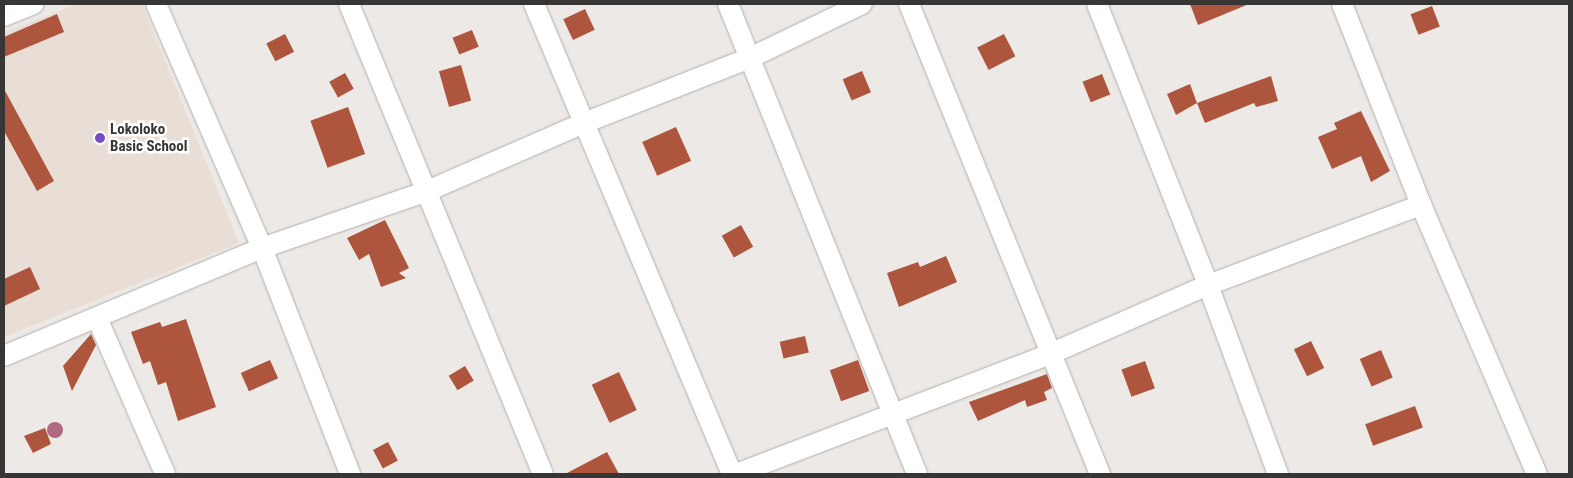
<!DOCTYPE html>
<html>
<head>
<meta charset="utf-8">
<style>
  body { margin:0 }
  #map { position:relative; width:1573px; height:478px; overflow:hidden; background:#ede9e6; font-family:"Roboto Condensed",sans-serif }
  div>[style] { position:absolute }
  .built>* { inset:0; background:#e8ded5 }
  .building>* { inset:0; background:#ad553d; transform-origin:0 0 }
  .roads { filter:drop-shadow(0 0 1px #b3afac) drop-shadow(0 0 1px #b3afac) }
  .minor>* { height:20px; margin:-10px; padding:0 10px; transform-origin:10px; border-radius:10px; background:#fff }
  .trees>* { width:16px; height:16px; margin:-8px; border-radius:50%; background:#af6980 }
  .dots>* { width:14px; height:14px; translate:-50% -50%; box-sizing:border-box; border:2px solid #fff; border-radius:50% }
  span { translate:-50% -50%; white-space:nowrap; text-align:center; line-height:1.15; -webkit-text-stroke:5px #fff; paint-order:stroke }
  .poi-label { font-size:15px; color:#373635; font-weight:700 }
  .left { translate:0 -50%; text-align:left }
  .frame { position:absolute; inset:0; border:5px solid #373635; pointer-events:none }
</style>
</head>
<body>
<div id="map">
  <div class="built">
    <i style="clip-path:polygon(77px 4px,142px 4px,239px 243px,4px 337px,4px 33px)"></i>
  </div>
  <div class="building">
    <i style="clip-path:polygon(1190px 4px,1249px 4px,1198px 25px)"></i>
    <i style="left:1432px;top:6px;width:22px;height:23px;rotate:69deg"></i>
    <i style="left:585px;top:9px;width:23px;height:24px;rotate:65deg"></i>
    <i style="clip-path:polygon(57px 14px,64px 32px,4px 57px,4px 37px)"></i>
    <i style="left:472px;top:30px;width:18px;height:21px;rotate:68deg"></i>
    <i style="left:285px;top:34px;width:20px;height:21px;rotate:63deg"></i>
    <i style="left:1004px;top:34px;width:25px;height:30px;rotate:63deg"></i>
    <i style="left:461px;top:65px;width:37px;height:23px;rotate:74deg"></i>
    <i style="left:862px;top:71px;width:23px;height:21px;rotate:67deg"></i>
    <i style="left:345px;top:73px;width:18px;height:18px;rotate:61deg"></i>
    <i style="left:1102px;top:74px;width:22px;height:21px;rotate:68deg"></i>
    <i style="clip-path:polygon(1271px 76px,1278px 101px,1256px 107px,1254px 103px,1205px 123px,1197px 103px)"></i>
    <i style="clip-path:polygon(1190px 84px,1197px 103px,1176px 115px,1167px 94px)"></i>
    <i style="clip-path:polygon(4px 89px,54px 181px,37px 191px,4px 131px)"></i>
    <i style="left:348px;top:107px;width:50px;height:40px;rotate:70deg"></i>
    <i style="clip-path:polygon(1361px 111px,1390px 171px,1371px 182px,1361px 156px,1332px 169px,1318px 137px,1337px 129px,1334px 123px)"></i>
    <i style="left:676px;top:127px;width:37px;height:37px;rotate:66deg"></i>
    <i style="clip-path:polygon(385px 220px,409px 268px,399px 273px,406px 278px,381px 287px,369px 254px,359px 260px,347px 238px)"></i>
    <i style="left:741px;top:225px;width:25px;height:22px;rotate:61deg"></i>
    <i style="clip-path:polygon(946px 256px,957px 282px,899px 307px,887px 273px,918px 262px,920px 267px)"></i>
    <i style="clip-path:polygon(30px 267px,40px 289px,4px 306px,4px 279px)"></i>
    <i style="clip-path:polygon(186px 319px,216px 407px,178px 421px,166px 382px,158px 385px,150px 361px,143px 364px,131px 332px,160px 322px,162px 327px)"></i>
    <i style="clip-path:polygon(91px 334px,96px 345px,72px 391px,63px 366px)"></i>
    <i style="left:805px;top:336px;width:17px;height:26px;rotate:77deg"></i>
    <i style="left:1311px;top:341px;width:30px;height:19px;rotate:64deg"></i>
    <i style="left:1381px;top:350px;width:30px;height:23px;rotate:67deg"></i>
    <i style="left:270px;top:360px;width:20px;height:32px;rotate:66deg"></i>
    <i style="left:858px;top:360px;width:33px;height:30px;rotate:70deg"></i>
    <i style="left:1145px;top:361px;width:29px;height:25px;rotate:70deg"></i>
    <i style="left:465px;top:366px;width:17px;height:19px;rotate:59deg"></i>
    <i style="left:619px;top:372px;width:42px;height:30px;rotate:65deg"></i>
    <i style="clip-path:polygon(1047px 374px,1052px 388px,1044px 392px,1047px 400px,1027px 407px,1025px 400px,978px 421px,969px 402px)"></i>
    <i style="left:1415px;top:406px;width:23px;height:53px;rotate:70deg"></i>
    <i style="clip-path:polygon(45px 428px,51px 444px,33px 453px,24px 436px)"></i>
    <i style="left:388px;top:442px;width:21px;height:17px;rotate:62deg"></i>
    <i style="clip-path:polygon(607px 452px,619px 474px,565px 474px)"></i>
  </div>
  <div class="roads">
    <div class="minor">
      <i style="left:156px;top:4px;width:266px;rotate:66.5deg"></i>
      <i style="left:262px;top:248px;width:243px;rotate:68.7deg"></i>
      <i style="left:349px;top:4px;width:508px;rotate:67.57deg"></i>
      <i style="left:534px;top:4px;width:510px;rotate:67.16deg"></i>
      <i style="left:728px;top:4px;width:507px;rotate:68.09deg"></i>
      <i style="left:909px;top:4px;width:507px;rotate:67.88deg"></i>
      <i style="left:1097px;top:4px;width:302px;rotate:68.4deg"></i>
      <i style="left:1208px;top:285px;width:228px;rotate:-20.6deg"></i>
      <i style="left:1342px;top:4px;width:216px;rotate:68.5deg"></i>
      <i style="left:1421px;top:205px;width:293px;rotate:66.7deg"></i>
      <i style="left:4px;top:16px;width:32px;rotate:-22deg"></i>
      <i style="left:97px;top:318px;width:170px;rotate:66.4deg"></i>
      <i style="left:4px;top:356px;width:280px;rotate:-22.7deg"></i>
      <i style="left:262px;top:248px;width:172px;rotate:-19deg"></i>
      <i style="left:425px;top:192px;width:173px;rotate:-23.5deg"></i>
      <i style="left:584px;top:123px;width:180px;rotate:-21.4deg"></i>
      <i style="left:752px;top:57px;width:122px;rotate:-25.7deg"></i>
      <i style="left:736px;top:474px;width:336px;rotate:-20.9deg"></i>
      <i style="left:1050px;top:354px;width:172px;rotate:-23.6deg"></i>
      <i style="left:1208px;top:285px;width:202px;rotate:69.7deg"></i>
    </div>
  </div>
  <div class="trees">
    <i style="left:55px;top:430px"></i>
  </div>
  <div class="dots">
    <i style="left:100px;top:138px;background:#744dc6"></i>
  </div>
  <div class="poi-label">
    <span class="left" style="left:110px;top:138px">Lokoloko<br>Basic School</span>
  </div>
  <div class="frame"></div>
</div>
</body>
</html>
